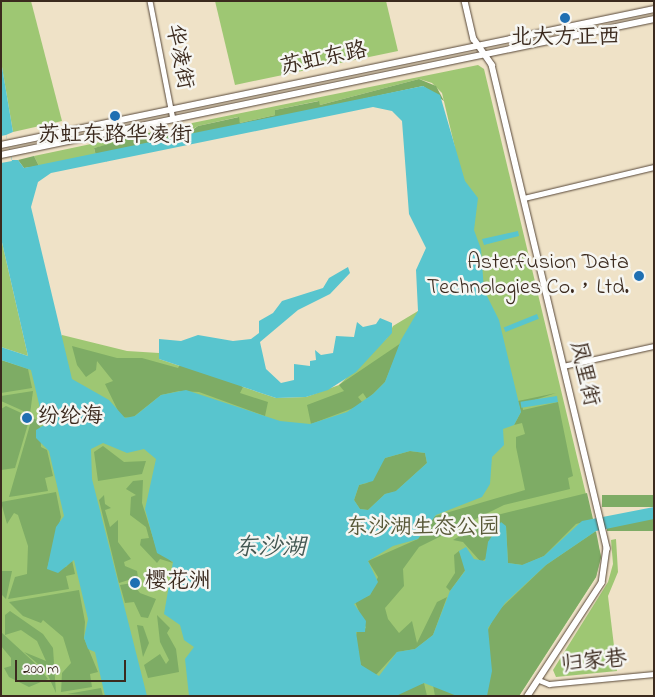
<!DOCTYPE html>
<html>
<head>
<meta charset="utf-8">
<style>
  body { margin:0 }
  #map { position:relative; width:655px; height:697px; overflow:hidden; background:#efe2c7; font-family:"Indie Flower","LXGW WenKai TC",sans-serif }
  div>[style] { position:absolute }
  .green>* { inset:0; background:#9ec773 }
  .forest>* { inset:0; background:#7eac65; transform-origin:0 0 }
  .water>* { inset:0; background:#58c5ce; transform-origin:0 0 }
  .pier>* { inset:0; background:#efe2c7 }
  .roads { filter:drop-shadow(0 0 1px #564637) drop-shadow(0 0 1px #564637) }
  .minor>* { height:4.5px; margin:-2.25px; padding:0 2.25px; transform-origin:2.25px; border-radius:2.25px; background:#fff }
  .major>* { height:5.5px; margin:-2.75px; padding:0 2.75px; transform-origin:2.75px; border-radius:2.75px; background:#fff }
  .dots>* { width:14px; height:14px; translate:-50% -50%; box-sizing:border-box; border:2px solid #f6f6f2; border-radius:50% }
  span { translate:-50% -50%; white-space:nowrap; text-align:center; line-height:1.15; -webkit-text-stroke:5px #f6f6f2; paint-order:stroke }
  .poi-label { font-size:22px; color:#3b2a1e }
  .right { translate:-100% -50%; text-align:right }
  .left { translate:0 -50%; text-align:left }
  .street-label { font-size:22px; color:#3b2a1e }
  .park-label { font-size:22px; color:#595938 }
  .water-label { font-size:24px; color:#445853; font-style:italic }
  .frame { position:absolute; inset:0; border:2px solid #3b2a1e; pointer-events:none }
  .scale { position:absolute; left:15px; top:660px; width:111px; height:22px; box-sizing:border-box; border:2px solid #3b2a1e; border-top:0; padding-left:6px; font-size:15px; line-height:18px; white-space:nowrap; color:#3b2a1e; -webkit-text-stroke:4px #f6f6f2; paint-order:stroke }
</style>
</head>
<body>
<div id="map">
  <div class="green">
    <i style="clip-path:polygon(1px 1px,31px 1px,62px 121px,13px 132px,1px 61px)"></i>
    <i style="clip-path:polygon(215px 1px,386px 1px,398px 51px,235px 85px)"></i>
    <i style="clip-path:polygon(478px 65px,484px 69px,601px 557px,596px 577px,519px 696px,1px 696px,1px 360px,31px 369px,62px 335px,127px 351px,159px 353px,159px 359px,276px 398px,306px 397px,339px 385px,387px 338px,393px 326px,418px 311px,455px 148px,442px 93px,432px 83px,419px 79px,320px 105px,318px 101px,275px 110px,275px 115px,240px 123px,238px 117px,198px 126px,188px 132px,196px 135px,183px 138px,182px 135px,192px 123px)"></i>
    <i style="clip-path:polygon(148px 132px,149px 136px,94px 148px,96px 156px,90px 158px,39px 166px,34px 156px)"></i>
    <i style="clip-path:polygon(1px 238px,28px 356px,1px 347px)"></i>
    <i style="clip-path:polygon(616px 539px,618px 572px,608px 596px,617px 671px,556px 677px,553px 670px,608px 582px,613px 564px,611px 540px)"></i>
  </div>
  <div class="forest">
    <i style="clip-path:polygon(419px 79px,436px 86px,444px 101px,423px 86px,196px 135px,188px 133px,198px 126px,239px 117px,240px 123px,275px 115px,275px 110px,319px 101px,320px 105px)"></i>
    <i style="clip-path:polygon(167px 128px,173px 140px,96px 156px,94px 148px)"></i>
    <i style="clip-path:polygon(34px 156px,39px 166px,24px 168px,18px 160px)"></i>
    <i style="clip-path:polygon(401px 343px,385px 382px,373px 394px,367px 399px,363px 393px,358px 397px,362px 402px,356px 407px,311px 424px,307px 405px,344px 391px,339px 385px)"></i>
    <i style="clip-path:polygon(72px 346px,117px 358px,142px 358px,178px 368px,181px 363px,232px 380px,243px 387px,240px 393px,268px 402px,265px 416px,199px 392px,179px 391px,161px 395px,132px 418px,121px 417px,105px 384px,113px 381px,97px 361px,96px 370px,86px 377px,77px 365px)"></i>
    <i style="clip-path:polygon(1px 360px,28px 369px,32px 388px,1px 393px)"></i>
    <i style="clip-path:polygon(33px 391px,30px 414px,1px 401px,1px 396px)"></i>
    <i style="clip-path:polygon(556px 393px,522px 404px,523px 410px,558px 402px,573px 476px,568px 478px,570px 489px,504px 505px,419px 547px,403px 569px,404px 586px,385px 608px,388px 619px,399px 633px,412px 621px,417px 643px,437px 602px,447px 597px,433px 635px,415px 649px,397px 652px,375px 676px,361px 665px,355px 640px,357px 631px,366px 628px,355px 602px,370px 595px,378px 577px,368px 561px,418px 539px,432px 517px,525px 490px,516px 447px,516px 437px,525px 434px,522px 423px,514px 425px,521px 412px,518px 401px)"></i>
    <i style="clip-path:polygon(6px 406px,30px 417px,15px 468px,1px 470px,1px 409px)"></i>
    <i style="clip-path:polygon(32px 418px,40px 421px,41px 447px,47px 450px,53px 476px,45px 478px,48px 491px,9px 497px)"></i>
    <i style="clip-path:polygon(103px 446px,124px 462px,146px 461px,142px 474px,98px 481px,94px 452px)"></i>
    <i style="clip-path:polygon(410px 451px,425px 453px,427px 463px,395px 492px,385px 494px,368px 510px,360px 509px,354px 500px,359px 485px,367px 483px,385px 458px)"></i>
    <i style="clip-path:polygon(143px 480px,142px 503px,156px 547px,173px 563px,160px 559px,157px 563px,140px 545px,141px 539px,149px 538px,146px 527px,130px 515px,131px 497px,136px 495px,126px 489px,133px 481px)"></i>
    <i style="clip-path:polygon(56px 492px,61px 517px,47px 569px,66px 567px,72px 560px,75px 574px,66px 576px,69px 589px,8px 599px,15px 577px,27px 574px,28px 546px,18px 515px,14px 513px,7px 524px,1px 502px)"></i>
    <i style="clip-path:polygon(587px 493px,593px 519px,576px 524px,544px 556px,523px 565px,508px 563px,506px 526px,488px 542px,488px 557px,481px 562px,463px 542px,453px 540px,497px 515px)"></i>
    <i style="clip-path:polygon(104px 495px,105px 504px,111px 508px,105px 510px,110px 527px,118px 520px,118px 542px,131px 559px,124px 562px,125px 566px,137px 571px,138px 577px,119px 583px,99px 500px)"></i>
    <i style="left:654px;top:495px;width:12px;height:52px;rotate:90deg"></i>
    <i style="left:654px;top:519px;width:12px;height:47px;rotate:90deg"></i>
    <i style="clip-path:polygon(596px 531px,601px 557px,596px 577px,519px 696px,487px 696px,487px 632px,496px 613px,546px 565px)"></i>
    <i style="clip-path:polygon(459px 551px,466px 569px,450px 591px,446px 587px,455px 573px,454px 555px)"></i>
    <i style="clip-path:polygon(1px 571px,12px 571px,6px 599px,1px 594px)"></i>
    <i style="clip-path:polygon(132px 583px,140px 593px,156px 599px,148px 618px,141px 617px,134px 602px,125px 603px,120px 585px)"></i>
    <i style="clip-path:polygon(79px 590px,85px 622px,84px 638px,98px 672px,90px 674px,92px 687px,61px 692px,62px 673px,71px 663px,63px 637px,43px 620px,41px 623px,23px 616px,9px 602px)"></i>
    <i style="clip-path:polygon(10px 611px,43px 634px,53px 648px,56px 693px,46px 671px,24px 652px,46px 661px,37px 641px,21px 630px,5px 635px,5px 615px)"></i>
    <i style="clip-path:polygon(157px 615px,170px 628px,167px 633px,176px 649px,179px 672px,148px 678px,144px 665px,160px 654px,166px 664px,169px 660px,160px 642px)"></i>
    <i style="clip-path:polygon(137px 625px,143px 626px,149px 643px,143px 657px)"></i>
    <i style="clip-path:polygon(1px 632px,38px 666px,48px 679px,29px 687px,9px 677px,4px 668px,11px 666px,11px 658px,1px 646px)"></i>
    <i style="clip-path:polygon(424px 683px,427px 696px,396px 696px,409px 687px)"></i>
    <i style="clip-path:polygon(433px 685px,453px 692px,457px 696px,435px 696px)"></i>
    <i style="clip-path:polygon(101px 688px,103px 696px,67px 694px)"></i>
  </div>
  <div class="water">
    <i style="clip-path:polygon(evenodd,1px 61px,13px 132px,6px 135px,12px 160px,18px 160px,24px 168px,423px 86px,440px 95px,465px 181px,478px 198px,474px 230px,481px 249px,484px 290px,499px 320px,521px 412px,514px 425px,503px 429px,504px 445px,492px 457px,490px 484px,482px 497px,436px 515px,418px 539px,393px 546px,368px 561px,378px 582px,370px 595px,354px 604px,366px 621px,365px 632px,356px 632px,361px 665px,379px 676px,397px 652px,415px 649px,433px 635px,450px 591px,465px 571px,459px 551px,466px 547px,474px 559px,485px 561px,488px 542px,501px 522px,506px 526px,508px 563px,522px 565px,544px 556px,582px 521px,654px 507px,654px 519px,596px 531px,546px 565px,505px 603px,488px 628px,492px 671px,487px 696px,457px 696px,424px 683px,396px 696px,189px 696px,185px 659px,194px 647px,184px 640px,180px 625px,164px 614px,173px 562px,157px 553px,145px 509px,156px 459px,144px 449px,127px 453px,103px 443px,91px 449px,92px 479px,147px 696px,105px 696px,95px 652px,88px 649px,84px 638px,88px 619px,74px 560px,58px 573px,47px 569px,56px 527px,64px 516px,49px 451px,36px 438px,36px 430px,44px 425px,31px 370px,1px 360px,1px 347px,28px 356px,1px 238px,1px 61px,373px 107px,392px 111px,402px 121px,409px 214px,426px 248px,416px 270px,418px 311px,401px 340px,385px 382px,373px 394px,347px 412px,310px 424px,280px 421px,186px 390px,161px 395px,135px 416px,125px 418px,109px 400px,72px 379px,31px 207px,38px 182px,51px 173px,373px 107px,1px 61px,410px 451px,425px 453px,427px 463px,396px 491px,385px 494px,368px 510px,360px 509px,354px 500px,359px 485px,373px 481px,385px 458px,410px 451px)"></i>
    <i style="clip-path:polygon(518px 231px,519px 236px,484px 245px,482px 239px)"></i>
    <i style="clip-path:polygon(348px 267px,350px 273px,330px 294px,298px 310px,260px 342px,266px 369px,281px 383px,294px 380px,294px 364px,310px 366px,310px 361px,316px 360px,315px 350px,321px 355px,333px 353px,336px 336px,354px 337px,357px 322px,363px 327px,376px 324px,380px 318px,392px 323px,392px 333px,356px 372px,328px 390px,306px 397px,276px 398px,159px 359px,159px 339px,181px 341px,198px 335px,233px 341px,251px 339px,259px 333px,259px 321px,273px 313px,282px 301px,323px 288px,329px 278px)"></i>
    <i style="left:537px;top:314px;width:5px;height:36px;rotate:68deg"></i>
    <i style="left:557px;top:396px;width:6px;height:37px;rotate:81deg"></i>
  </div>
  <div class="pier">
    <i style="clip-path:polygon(6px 135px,12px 161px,1px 163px,1px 136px)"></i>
  </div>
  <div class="roads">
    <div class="minor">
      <i style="left:150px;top:1px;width:120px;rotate:79deg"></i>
      <i style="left:524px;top:198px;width:134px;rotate:-13.4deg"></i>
      <i style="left:563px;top:366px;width:93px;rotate:-12.4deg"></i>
      <i style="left:539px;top:680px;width:11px;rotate:22deg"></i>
      <i style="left:549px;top:684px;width:105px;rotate:-5.4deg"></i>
    </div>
    <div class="major">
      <i style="left:465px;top:1px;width:39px;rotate:77deg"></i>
      <i style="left:474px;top:39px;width:32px;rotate:55deg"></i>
      <i style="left:492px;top:65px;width:497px;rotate:76.6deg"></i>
      <i style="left:607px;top:548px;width:35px;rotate:98deg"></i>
      <i style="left:602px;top:583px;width:135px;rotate:123.2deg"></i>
      <i style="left:1px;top:145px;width:667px;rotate:-11.76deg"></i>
      <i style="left:1px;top:155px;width:667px;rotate:-11.76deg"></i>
    </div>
  </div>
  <div class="dots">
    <i style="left:565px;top:18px;background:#1f6fb2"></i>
    <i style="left:115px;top:116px;background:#1f6fb2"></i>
    <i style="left:639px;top:276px;background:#1f6fb2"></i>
    <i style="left:27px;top:418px;background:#1f6fb2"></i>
    <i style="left:135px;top:583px;background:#1f6fb2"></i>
  </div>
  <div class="poi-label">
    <span style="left:565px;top:39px">北大方正西</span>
    <span style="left:115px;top:137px">苏虹东路华凌街</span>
    <span class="right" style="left:629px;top:276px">Asterfusion Data<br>Technologies Co.，Ltd.</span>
    <span class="left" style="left:37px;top:418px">纷纶海</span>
    <span class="left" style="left:145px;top:583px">樱花洲</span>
  </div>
  <div class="street-label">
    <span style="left:178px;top:57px;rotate:79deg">华凌街</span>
    <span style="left:324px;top:60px;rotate:-12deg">苏虹东路</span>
    <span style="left:583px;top:374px;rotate:77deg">凤里街</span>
    <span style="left:594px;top:663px;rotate:-6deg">归家巷</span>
  </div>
  <div class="park-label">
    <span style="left:423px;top:529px">东沙湖生态公园</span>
  </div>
  <div class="water-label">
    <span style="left:270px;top:549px">东沙湖</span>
  </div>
  <div class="frame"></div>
  <div class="scale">200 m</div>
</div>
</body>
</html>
